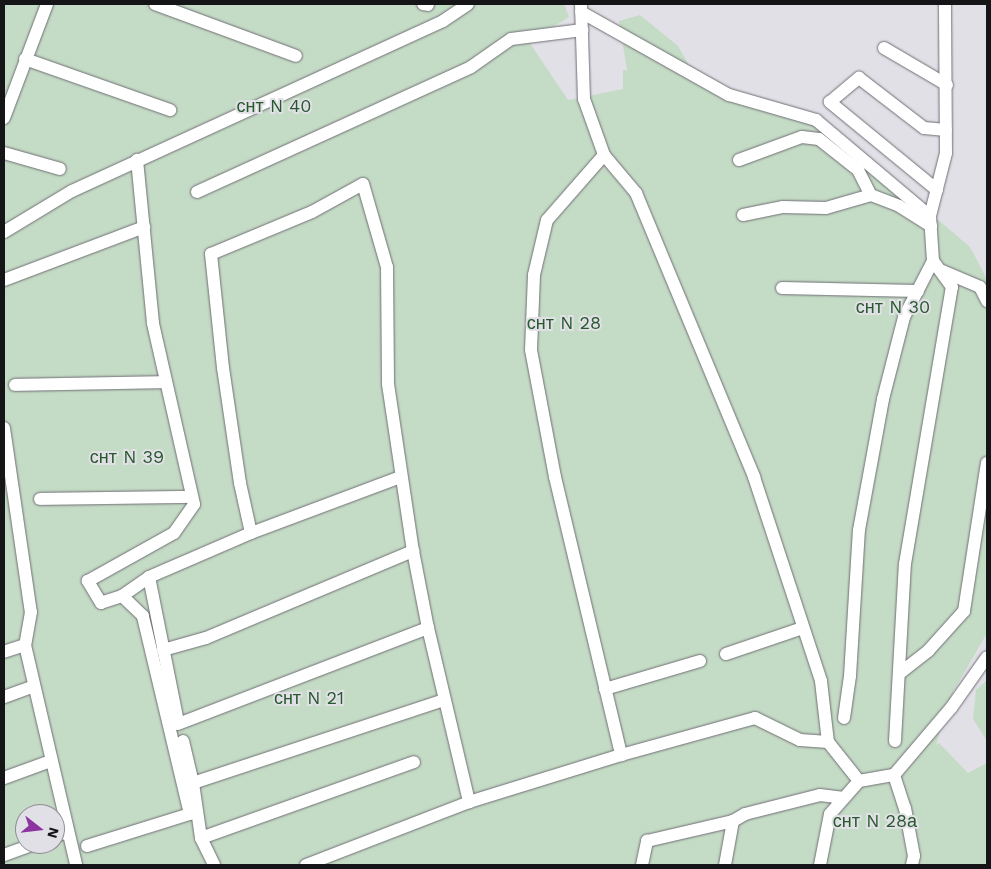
<!DOCTYPE html>
<html>
<head>
<meta charset="utf-8">
<style>
  body { margin:0 }
  #map { position:relative; width:991px; height:869px; overflow:hidden; background:#e2e0e7; font-family:"Work Sans",sans-serif }
  div>[style] { position:absolute }
  .green>* { inset:0; background:#c4dbc5 }
  .roads { filter:drop-shadow(0 0 1px #706e75) drop-shadow(0 0 1px #706e75) }
  .minor>* { height:12px; margin:-6px; padding:0 6px; transform-origin:6px; border-radius:6px; background:#fff }
  span { translate:-50% -50%; white-space:nowrap; text-align:center; line-height:1.15; -webkit-text-stroke:4px #e2e0e7; paint-order:stroke }
  .park-label { font-size:18px; color:#27592d }
  .frame { position:absolute; inset:0; border:5px solid #151417; pointer-events:none }
  .north { position:absolute; left:15px; top:804px; width:50px; height:50px; box-sizing:border-box; background:#e2e0e7; border:1px solid #908e94; border-radius:50%; rotate:106deg; font-size:14px; font-weight:700; line-height:20px; text-align:center; color:#151417 }
  .north::after { content:''; display:block; margin:auto; width:18px; height:22px; background:#8c34a0; clip-path:polygon(50% 0,100% 100%,50% 72%,0 100%) }
</style>
</head>
<body>
<div id="map">
  <div class="green">
    <i style="clip-path:polygon(evenodd,4px 4px,564px 4px,569px 17px,546px 31px,523px 33px,568px 100px,623px 89px,623px 70px,627px 70px,619px 21px,640px 15px,678px 46px,699px 83px,816px 116px,970px 247px,987px 279px,987px 633px,953px 692px,936px 745px,939px 743px,968px 773px,987px 763px,987px 865px,4px 865px,4px 4px,25px 814px,55px 814px,55px 844px,25px 844px,25px 814px)"></i>
    <i style="clip-path:polygon(987px 680px,987px 741px,973px 719px,976px 690px)"></i>
  </div>
  <div class="roads">
    <div class="minor">
      <i style="left:155px;top:4px;width:150px;rotate:20.2deg"></i>
      <i style="left:423px;top:4px;width:5px;rotate:11deg"></i>
      <i style="left:581px;top:4px;width:95px;rotate:88.2deg"></i>
      <i style="left:584px;top:99px;width:59px;rotate:70.3deg"></i>
      <i style="left:604px;top:155px;width:50px;rotate:49.9deg"></i>
      <i style="left:636px;top:193px;width:308px;rotate:67.4deg"></i>
      <i style="left:754px;top:477px;width:215px;rotate:71.8deg"></i>
      <i style="left:821px;top:681px;width:61px;rotate:83.5deg"></i>
      <i style="left:828px;top:742px;width:50px;rotate:51.5deg"></i>
      <i style="left:581px;top:12px;width:170px;rotate:29.3deg"></i>
      <i style="left:729px;top:95px;width:91px;rotate:16deg"></i>
      <i style="left:816px;top:120px;width:149px;rotate:40.1deg"></i>
      <i style="left:884px;top:48px;width:73px;rotate:30.4deg"></i>
      <i style="left:25px;top:59px;width:154px;rotate:19.4deg"></i>
      <i style="left:4px;top:118px;width:122px;rotate:-69.3deg"></i>
      <i style="left:4px;top:153px;width:58px;rotate:15.9deg"></i>
      <i style="left:604px;top:155px;width:86px;rotate:131.2deg"></i>
      <i style="left:547px;top:220px;width:57px;rotate:103.3deg"></i>
      <i style="left:534px;top:275px;width:75px;rotate:92.3deg"></i>
      <i style="left:531px;top:350px;width:129px;rotate:79.3deg"></i>
      <i style="left:555px;top:477px;width:286px;rotate:76.6deg"></i>
      <i style="left:621px;top:755px;width:139px;rotate:-15.4deg"></i>
      <i style="left:755px;top:718px;width:50px;rotate:26.1deg"></i>
      <i style="left:800px;top:740px;width:28px;rotate:4deg"></i>
      <i style="left:739px;top:160px;width:67px;rotate:-20.1deg"></i>
      <i style="left:802px;top:137px;width:17px;rotate:7deg"></i>
      <i style="left:819px;top:139px;width:50px;rotate:38.5deg"></i>
      <i style="left:858px;top:170px;width:28px;rotate:63deg"></i>
      <i style="left:937px;top:190px;width:139px;rotate:-140.6deg"></i>
      <i style="left:830px;top:102px;width:38px;rotate:-40deg"></i>
      <i style="left:859px;top:78px;width:82px;rotate:37.6deg"></i>
      <i style="left:924px;top:128px;width:22px;rotate:5deg"></i>
      <i style="left:197px;top:192px;width:301px;rotate:-24.5deg"></i>
      <i style="left:471px;top:67px;width:49px;rotate:-35deg"></i>
      <i style="left:511px;top:39px;width:72px;rotate:-7.2deg"></i>
      <i style="left:743px;top:215px;width:41px;rotate:-11.3deg"></i>
      <i style="left:783px;top:207px;width:43px;rotate:1.3deg"></i>
      <i style="left:826px;top:208px;width:47px;rotate:-16.1deg"></i>
      <i style="left:871px;top:195px;width:30px;rotate:21deg"></i>
      <i style="left:899px;top:206px;width:38px;rotate:32deg"></i>
      <i style="left:4px;top:232px;width:79px;rotate:-31.1deg"></i>
      <i style="left:72px;top:191px;width:408px;rotate:-24.6deg"></i>
      <i style="left:443px;top:21px;width:30px;rotate:-34deg"></i>
      <i style="left:940px;top:270px;width:43px;rotate:23deg"></i>
      <i style="left:980px;top:287px;width:16px;rotate:63deg"></i>
      <i style="left:4px;top:280px;width:150px;rotate:-20.7deg"></i>
      <i style="left:782px;top:288px;width:136px;rotate:1.3deg"></i>
      <i style="left:15px;top:385px;width:151px;rotate:-1.1deg"></i>
      <i style="left:4px;top:428px;width:186px;rotate:81.7deg"></i>
      <i style="left:31px;top:612px;width:34px;rotate:100deg"></i>
      <i style="left:25px;top:645px;width:22px;rotate:162deg"></i>
      <i style="left:40px;top:499px;width:152px;rotate:-0.8deg"></i>
      <i style="left:251px;top:533px;width:51px;rotate:-102.4deg"></i>
      <i style="left:240px;top:483px;width:116px;rotate:-98.4deg"></i>
      <i style="left:223px;top:368px;width:115px;rotate:-96deg"></i>
      <i style="left:211px;top:254px;width:109px;rotate:-22.6deg"></i>
      <i style="left:312px;top:212px;width:58px;rotate:-28.8deg"></i>
      <i style="left:363px;top:184px;width:86px;rotate:73.9deg"></i>
      <i style="left:387px;top:267px;width:117px;rotate:89.5deg"></i>
      <i style="left:388px;top:384px;width:169px;rotate:81.5deg"></i>
      <i style="left:413px;top:551px;width:78px;rotate:79deg"></i>
      <i style="left:428px;top:628px;width:179px;rotate:76.7deg"></i>
      <i style="left:469px;top:802px;width:159px;rotate:-17.2deg"></i>
      <i style="left:149px;top:577px;width:143px;rotate:78.7deg"></i>
      <i style="left:122px;top:596px;width:33px;rotate:-35deg"></i>
      <i style="left:149px;top:577px;width:111px;rotate:-23.3deg"></i>
      <i style="left:251px;top:533px;width:160px;rotate:-20.5deg"></i>
      <i style="left:25px;top:645px;width:226px;rotate:76.9deg"></i>
      <i style="left:163px;top:650px;width:45px;rotate:-15.6deg"></i>
      <i style="left:206px;top:638px;width:225px;rotate:-22.8deg"></i>
      <i style="left:726px;top:654px;width:81px;rotate:-18.7deg"></i>
      <i style="left:900px;top:673px;width:36px;rotate:-38deg"></i>
      <i style="left:928px;top:651px;width:54px;rotate:-48deg"></i>
      <i style="left:964px;top:611px;width:150px;rotate:-81.2deg"></i>
      <i style="left:605px;top:689px;width:99px;rotate:-16.4deg"></i>
      <i style="left:4px;top:697px;width:32px;rotate:-20deg"></i>
      <i style="left:844px;top:718px;width:42px;rotate:-81.9deg"></i>
      <i style="left:850px;top:676px;width:146px;rotate:-86.5deg"></i>
      <i style="left:859px;top:530px;width:133px;rotate:-79.6deg"></i>
      <i style="left:883px;top:399px;width:85px;rotate:-75.6deg"></i>
      <i style="left:904px;top:317px;width:63px;rotate:-62.6deg"></i>
      <i style="left:933px;top:261px;width:45px;rotate:-93.8deg"></i>
      <i style="left:930px;top:216px;width:65px;rotate:-75.7deg"></i>
      <i style="left:946px;top:153px;width:149px;rotate:-90.4deg"></i>
      <i style="left:178px;top:724px;width:268px;rotate:-21deg"></i>
      <i style="left:183px;top:741px;width:43px;rotate:76.6deg"></i>
      <i style="left:193px;top:783px;width:56px;rotate:81.7deg"></i>
      <i style="left:201px;top:838px;width:30px;rotate:64deg"></i>
      <i style="left:895px;top:741px;width:177px;rotate:-86.8deg"></i>
      <i style="left:905px;top:564px;width:281px;rotate:-80.4deg"></i>
      <i style="left:952px;top:287px;width:32px;rotate:-126deg"></i>
      <i style="left:894px;top:775px;width:35px;rotate:72deg"></i>
      <i style="left:905px;top:808px;width:49px;rotate:79.4deg"></i>
      <i style="left:914px;top:856px;width:9px;rotate:103deg"></i>
      <i style="left:4px;top:778px;width:50px;rotate:-19.9deg"></i>
      <i style="left:193px;top:783px;width:264px;rotate:-18.3deg"></i>
      <i style="left:55px;top:836px;width:13px;rotate:-18deg"></i>
      <i style="left:201px;top:838px;width:226px;rotate:-19.6deg"></i>
      <i style="left:87px;top:846px;width:108px;rotate:-17.3deg"></i>
      <i style="left:190px;top:814px;width:204px;rotate:-103.4deg"></i>
      <i style="left:143px;top:616px;width:29px;rotate:-136deg"></i>
      <i style="left:122px;top:596px;width:22px;rotate:162deg"></i>
      <i style="left:101px;top:603px;width:26px;rotate:-121deg"></i>
      <i style="left:88px;top:581px;width:98px;rotate:-29.2deg"></i>
      <i style="left:174px;top:533px;width:35px;rotate:-55deg"></i>
      <i style="left:194px;top:504px;width:186px;rotate:-102.8deg"></i>
      <i style="left:153px;top:323px;width:164px;rotate:-95.6deg"></i>
      <i style="left:4px;top:855px;width:32px;rotate:-20deg"></i>
      <i style="left:306px;top:865px;width:175px;rotate:-21.1deg"></i>
      <i style="left:642px;top:865px;width:25px;rotate:-78deg"></i>
      <i style="left:647px;top:841px;width:88px;rotate:-13.1deg"></i>
      <i style="left:733px;top:821px;width:14px;rotate:-30deg"></i>
      <i style="left:745px;top:814px;width:77px;rotate:-14.2deg"></i>
      <i style="left:820px;top:795px;width:24px;rotate:7deg"></i>
      <i style="left:725px;top:865px;width:45px;rotate:-79.7deg"></i>
      <i style="left:820px;top:865px;width:52px;rotate:-78.9deg"></i>
      <i style="left:830px;top:814px;width:44px;rotate:-48.7deg"></i>
      <i style="left:859px;top:781px;width:36px;rotate:-10deg"></i>
      <i style="left:894px;top:775px;width:88px;rotate:-49.6deg"></i>
      <i style="left:951px;top:708px;width:62px;rotate:-54.8deg"></i>
    </div>
  </div>
  <div class="park-label">
    <span style="left:274px;top:106px">снт N 40</span>
    <span style="left:893px;top:307px">снт N 30</span>
    <span style="left:564px;top:323px">снт N 28</span>
    <span style="left:127px;top:457px">снт N 39</span>
    <span style="left:309px;top:698px">снт N 21</span>
    <span style="left:875px;top:821px">снт N 28а</span>
  </div>
  <div class="frame"></div>
  <div class="north">N</div>
</div>
</body>
</html>
